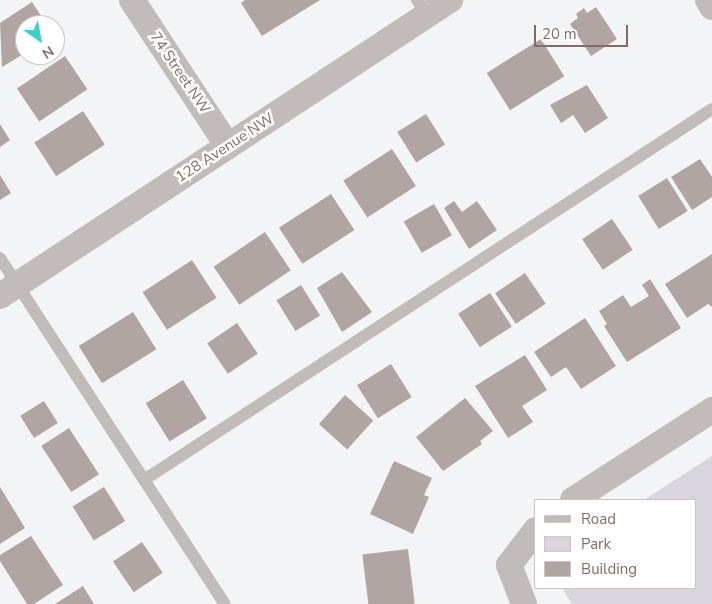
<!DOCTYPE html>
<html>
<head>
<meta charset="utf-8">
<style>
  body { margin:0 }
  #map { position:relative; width:712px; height:604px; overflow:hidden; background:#f3f4f6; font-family:"Nunito Sans",sans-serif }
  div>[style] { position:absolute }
  .green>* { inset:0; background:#d8d5dc }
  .building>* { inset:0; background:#b0a5a3; transform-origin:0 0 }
  .lane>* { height:12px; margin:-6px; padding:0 6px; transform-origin:6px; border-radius:6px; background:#c1bbb9 }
  .street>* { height:26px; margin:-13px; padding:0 13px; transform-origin:13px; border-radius:13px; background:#c1bbb9 }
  span { translate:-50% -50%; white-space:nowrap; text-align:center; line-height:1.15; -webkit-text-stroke:5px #fff; paint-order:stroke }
  .street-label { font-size:15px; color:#816d68 }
  .legend { position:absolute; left:534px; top:499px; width:162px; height:90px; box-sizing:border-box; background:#fff; border:1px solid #cdc5c3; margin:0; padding:6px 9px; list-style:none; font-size:15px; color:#816d68 }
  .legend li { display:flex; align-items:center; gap:10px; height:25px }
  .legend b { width:25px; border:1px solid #cdc5c3 }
  .north { position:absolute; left:15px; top:15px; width:50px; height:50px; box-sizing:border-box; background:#fff; border:1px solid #cdc5c3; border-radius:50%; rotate:147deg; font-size:14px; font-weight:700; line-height:20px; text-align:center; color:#816d68 }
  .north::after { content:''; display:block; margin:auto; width:18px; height:22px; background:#39d1cb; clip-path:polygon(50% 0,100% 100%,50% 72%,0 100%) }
  .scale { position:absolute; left:534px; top:25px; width:94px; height:22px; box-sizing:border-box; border:2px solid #816d68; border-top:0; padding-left:6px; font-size:15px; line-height:18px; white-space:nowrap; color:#816d68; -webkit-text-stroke:4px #fff; paint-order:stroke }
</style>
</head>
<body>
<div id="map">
  <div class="green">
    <i style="clip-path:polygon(712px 456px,712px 604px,572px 604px,562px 588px,696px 588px,696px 500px,644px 500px)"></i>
  </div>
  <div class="building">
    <i style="clip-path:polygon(245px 0,320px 0,262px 36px,241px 3px)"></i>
    <i style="clip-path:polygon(32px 2px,47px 25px,25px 25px,25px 53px,2px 67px,0 23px)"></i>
    <i style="clip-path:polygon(596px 7px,617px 39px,591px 56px,570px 24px,578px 18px,576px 14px,584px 8px,587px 13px)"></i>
    <i style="left:541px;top:39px;width:44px;height:64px;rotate:58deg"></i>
    <i style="left:65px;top:56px;width:40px;height:58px;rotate:56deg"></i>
    <i style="clip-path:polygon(587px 85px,608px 118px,585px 133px,573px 115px,561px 123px,550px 105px)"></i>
    <i style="left:83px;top:111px;width:40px;height:58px;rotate:57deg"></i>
    <i style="left:426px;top:114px;width:36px;height:34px;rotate:58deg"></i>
    <i style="clip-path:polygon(0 124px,10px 140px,0 147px)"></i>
    <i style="left:392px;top:149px;width:44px;height:58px;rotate:57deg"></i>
    <i style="clip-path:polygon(700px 159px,712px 177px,712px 197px,692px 210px,671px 177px)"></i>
    <i style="clip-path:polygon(0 175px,11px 193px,0 200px)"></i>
    <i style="left:667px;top:178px;width:39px;height:34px;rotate:58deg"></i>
    <i style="left:331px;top:194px;width:43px;height:62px;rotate:57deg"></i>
    <i style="clip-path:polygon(454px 201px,462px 212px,477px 201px,497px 230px,469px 249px,444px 208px)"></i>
    <i style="left:434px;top:204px;width:36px;height:35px;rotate:60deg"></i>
    <i style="left:612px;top:219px;width:37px;height:36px;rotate:56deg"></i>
    <i style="left:265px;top:232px;width:46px;height:62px;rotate:56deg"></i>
    <i style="clip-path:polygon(712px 254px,712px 307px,708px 304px,687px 318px,665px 284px)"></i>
    <i style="left:192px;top:260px;width:45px;height:59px;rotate:57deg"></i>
    <i style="clip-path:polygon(342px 272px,372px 312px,342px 332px,317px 288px)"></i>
    <i style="left:525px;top:273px;width:37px;height:36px;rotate:56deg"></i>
    <i style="clip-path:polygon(650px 279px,681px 328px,627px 362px,604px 326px,607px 324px,599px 311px,623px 295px,631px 307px,649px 296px,642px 285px)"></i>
    <i style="left:301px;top:285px;width:36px;height:29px;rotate:58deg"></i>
    <i style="left:490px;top:293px;width:40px;height:38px;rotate:57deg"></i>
    <i style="left:133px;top:312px;width:44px;height:64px;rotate:58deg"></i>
    <i style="clip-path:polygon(585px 318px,616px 366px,581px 389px,566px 367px,551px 377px,534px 352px)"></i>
    <i style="left:237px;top:323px;width:37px;height:36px;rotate:56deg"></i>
    <i style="clip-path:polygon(525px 355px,547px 390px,522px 406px,533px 422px,508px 438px,475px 386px)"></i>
    <i style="left:391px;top:364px;width:39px;height:40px;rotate:58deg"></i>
    <i style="left:183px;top:380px;width:45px;height:44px;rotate:58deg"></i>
    <i style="left:345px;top:395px;width:38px;height:39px;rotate:42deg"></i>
    <i style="clip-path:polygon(465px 398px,493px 431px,480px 441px,482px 444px,443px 471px,416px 437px)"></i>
    <i style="left:44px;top:401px;width:26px;height:28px;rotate:58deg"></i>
    <i style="left:69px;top:428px;width:55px;height:33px;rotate:57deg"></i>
    <i style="clip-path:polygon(394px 461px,432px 478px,424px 495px,429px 497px,413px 534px,370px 514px)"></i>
    <i style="clip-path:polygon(0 487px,25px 528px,0 544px)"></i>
    <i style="left:104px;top:487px;width:40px;height:37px;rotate:58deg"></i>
    <i style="clip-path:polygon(31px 536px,63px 585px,34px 604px,27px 604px,0 561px,0 555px)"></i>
    <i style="left:142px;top:542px;width:37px;height:35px;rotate:56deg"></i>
    <i style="left:408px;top:549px;width:55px;height:46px;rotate:83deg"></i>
    <i style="clip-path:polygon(83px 586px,94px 604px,55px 604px)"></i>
  </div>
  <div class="lane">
    <i style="left:417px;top:0;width:18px;rotate:56deg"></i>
    <i style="left:0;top:258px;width:413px;rotate:57deg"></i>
    <i style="left:144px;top:480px;width:678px;rotate:-33.15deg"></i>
  </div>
  <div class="street">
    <i style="left:132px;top:0;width:175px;rotate:56.7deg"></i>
    <i style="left:708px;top:0;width:8px;rotate:60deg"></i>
    <i style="left:0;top:296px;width:539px;rotate:-33.34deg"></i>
    <i style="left:573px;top:500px;width:166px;rotate:-32.9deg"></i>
    <i style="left:524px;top:604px;width:42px;rotate:-111deg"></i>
    <i style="left:509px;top:565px;width:44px;rotate:-52.4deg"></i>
  </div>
  <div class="street-label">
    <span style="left:180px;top:73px;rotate:56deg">74 Street NW</span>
    <span style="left:225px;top:148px;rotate:-33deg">128 Avenue NW</span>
  </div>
  <ul class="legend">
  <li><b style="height:6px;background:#c1bbb9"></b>Road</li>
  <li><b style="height:14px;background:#d8d5dc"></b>Park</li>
  <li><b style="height:14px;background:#b0a5a3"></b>Building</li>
  </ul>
  <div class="north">N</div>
  <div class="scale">20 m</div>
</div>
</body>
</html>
